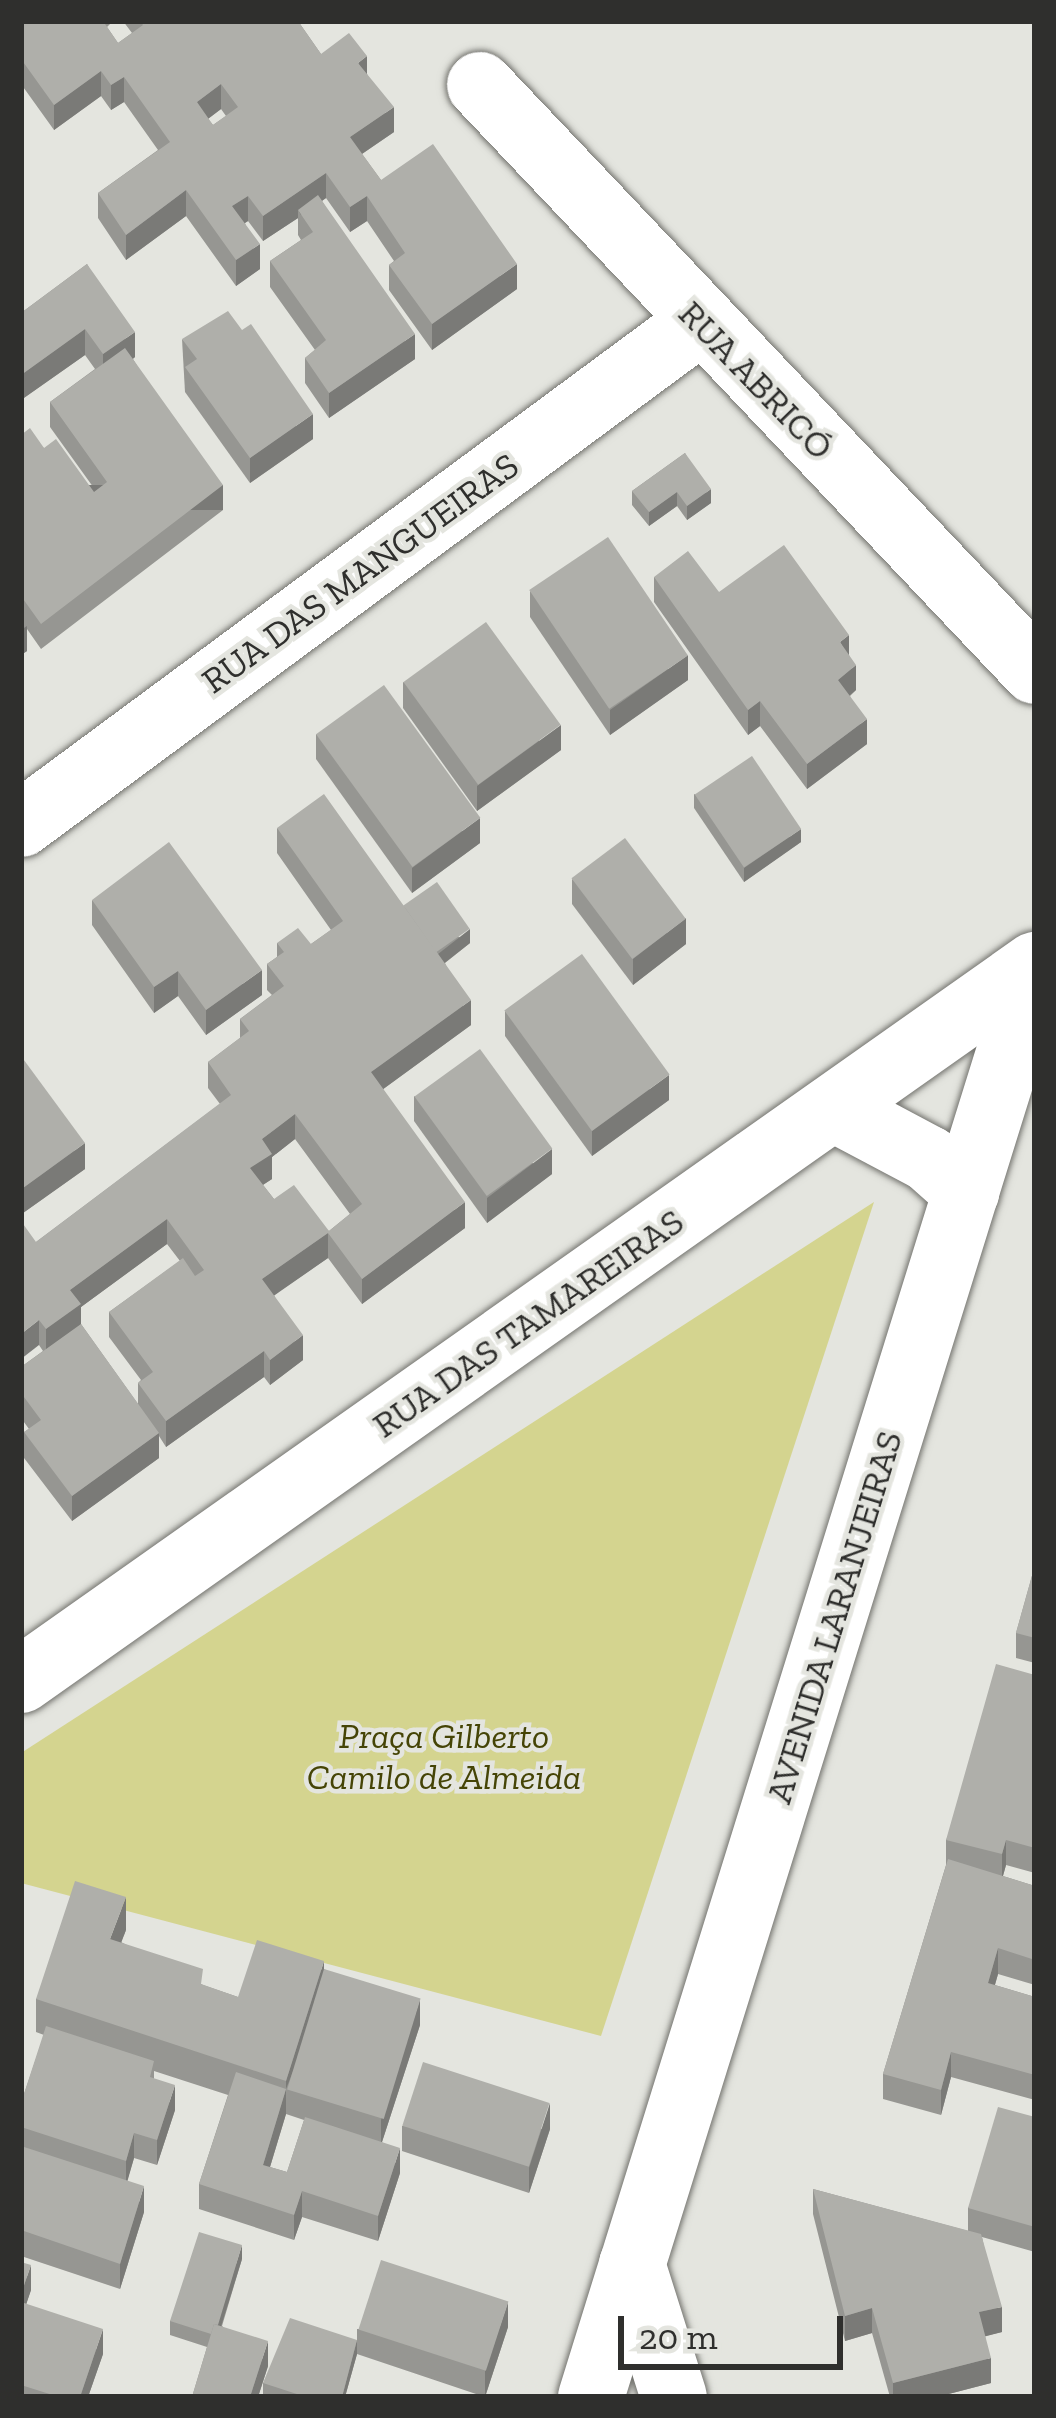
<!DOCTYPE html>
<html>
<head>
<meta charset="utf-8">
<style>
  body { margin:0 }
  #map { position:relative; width:1056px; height:2418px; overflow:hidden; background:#e4e5df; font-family:"Zilla Slab",serif }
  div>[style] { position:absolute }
  .green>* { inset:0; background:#d4d48f }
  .roads { filter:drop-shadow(0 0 3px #73736e) drop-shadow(0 0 3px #73736e) }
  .minor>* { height:66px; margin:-33px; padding:0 33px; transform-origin:33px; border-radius:33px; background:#fff }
  .wall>* { inset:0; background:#969692 }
  .shaded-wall>* { inset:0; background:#7a7a77; transform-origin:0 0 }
  .building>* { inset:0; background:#afafaa; transform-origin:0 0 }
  span { translate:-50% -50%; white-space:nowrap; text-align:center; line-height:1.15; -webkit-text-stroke:9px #e4e5df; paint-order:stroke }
  .street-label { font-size:36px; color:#2f2f2d }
  .park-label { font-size:36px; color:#454406; font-style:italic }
  .frame { position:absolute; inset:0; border:24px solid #2f2f2d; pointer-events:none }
  .scale { position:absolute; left:618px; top:2316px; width:225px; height:54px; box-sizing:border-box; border:6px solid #2f2f2d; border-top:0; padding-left:15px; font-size:36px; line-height:42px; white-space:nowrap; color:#2f2f2d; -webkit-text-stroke:9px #e4e5df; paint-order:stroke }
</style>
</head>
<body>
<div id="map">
  <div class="green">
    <i style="clip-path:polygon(874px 1202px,601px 2036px,21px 1883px,21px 1753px)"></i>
  </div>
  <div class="roads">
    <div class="minor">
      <i style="left:480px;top:85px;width:807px;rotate:46.56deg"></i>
      <i style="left:21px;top:824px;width:844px;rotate:-36.48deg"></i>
      <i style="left:833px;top:1108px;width:109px;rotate:28deg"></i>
      <i style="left:929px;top:1159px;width:50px;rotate:41.7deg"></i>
      <i style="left:21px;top:1680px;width:1241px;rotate:-35.19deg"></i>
      <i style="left:632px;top:2264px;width:139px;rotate:72.5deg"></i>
      <i style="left:591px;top:2397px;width:1494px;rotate:-72.72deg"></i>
    </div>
  </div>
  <div class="wall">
    <i style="clip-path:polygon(evenodd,21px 21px,113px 21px,107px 27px,118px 43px,132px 33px,123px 21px,298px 21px,321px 54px,367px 74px,394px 132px,362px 154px,381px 180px,517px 289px,432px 350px,389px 290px,389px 265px,394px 261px,367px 221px,350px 232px,326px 198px,322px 201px,415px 359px,329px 418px,305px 383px,305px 358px,315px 350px,270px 287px,270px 261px,301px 240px,298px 235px,298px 218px,263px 241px,248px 221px,245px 223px,260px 269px,236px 286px,186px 216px,126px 260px,98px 218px,98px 193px,158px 150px,124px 102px,111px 110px,101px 96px,54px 130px,21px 84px,21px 21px,221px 109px,226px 116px,213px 125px,208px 119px,221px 109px)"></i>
    <i style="clip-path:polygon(87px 264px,135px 357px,133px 359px,223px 510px,41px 649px,27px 629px,27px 651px,21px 655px,21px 435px,44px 448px,94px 492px,96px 491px,50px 427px,50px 402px,95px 369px,85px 355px,21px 400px,21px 313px)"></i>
    <i style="clip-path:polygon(182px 339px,313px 439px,250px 483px,185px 392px)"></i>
    <i style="clip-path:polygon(685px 453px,711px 503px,687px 520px,677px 506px,649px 526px,632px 505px,632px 491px)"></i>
    <i style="clip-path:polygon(654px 577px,719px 592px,849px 655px,856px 690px,850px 696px,867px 744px,807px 789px,760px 726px,748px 735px,654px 602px)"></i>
    <i style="clip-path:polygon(530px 591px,688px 680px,610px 735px,530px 617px)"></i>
    <i style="clip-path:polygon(403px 682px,561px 750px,477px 811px,403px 708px)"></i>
    <i style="clip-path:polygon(316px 734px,480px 843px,412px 893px,316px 759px)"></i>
    <i style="clip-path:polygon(694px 794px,801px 842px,744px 882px,694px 808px)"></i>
    <i style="clip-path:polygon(evenodd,277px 828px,404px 906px,470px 943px,445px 963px,471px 1025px,383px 1089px,465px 1228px,362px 1304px,328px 1258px,274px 1295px,303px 1360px,270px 1385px,264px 1377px,166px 1447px,159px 1436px,159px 1458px,72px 1521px,24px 1458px,24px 1432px,29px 1429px,21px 1418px,21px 1367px,43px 1351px,39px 1345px,36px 1242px,220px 1104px,208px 1088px,208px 1062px,240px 1038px,240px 1019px,272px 995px,267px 990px,267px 964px,277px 957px,277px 943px,311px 944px,331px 930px,277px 853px,277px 828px,295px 1139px,350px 1214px,329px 1231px,274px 1199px,263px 1185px,272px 1179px,272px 1157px,295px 1139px,277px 828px,167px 1244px,180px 1261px,109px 1312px,109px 1337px,141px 1380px,138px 1383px,138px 1404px,81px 1324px,81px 1307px,167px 1244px)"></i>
    <i style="clip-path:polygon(572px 879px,686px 944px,633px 985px,572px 904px)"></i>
    <i style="clip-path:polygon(92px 900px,262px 995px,206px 1035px,178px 996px,154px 1013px,92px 925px)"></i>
    <i style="clip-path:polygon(505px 1011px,669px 1100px,592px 1156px,505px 1036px)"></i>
    <i style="clip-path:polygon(21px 1056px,85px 1169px,23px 1213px,21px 1210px)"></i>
    <i style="clip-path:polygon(414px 1096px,552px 1174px,487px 1223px,414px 1121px)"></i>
    <i style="clip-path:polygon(1035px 1565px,1035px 1663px,1016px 1658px,1016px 1633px)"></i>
    <i style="clip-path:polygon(1035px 1675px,1035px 1873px,1006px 1865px,1003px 1876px,1035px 1886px,1035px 1985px,998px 1974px,995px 1985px,1035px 1997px,1035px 2100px,951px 2077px,941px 2115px,883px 2099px,883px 2074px,946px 1865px,946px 1840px)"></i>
    <i style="clip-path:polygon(evenodd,126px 1930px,121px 1942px,203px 1985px,238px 1997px,324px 1969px,420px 2025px,382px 2142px,400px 2173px,378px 2241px,302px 2217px,294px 2240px,199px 2209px,199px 2184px,228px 2095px,154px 2071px,154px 2079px,175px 2110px,157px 2165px,134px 2158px,127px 2181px,144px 2212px,120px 2289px,21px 2256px,21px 2103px,44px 2035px,36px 2032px,36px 1999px,126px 1930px,286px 2114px,304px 2120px,287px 2172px,270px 2167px,286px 2114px)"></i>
    <i style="clip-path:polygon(1035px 2117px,1035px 2252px,982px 2237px,1002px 2332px,985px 2336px,991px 2383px,937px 2397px,890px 2397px,872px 2333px,845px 2341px,813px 2214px,813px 2189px,968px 2231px,968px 2208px)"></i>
    <i style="clip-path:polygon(402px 2126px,550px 2129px,529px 2193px,402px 2151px)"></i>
    <i style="clip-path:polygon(242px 2259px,222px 2326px,268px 2366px,258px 2397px,192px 2397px,207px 2347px,170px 2335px,170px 2321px)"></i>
    <i style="clip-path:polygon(21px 2262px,31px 2290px,26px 2304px,103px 2354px,88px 2397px,21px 2397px)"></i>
    <i style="clip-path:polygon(508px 2327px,485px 2397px,357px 2354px,345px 2397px,263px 2397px,263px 2383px,357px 2340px,357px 2329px)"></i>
  </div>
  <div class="shaded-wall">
    <i style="clip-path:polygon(367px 56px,367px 81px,358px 63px)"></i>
    <i style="clip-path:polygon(101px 71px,101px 96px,54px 130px,54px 105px)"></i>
    <i style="clip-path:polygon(124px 77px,124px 102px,111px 110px,111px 85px)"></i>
    <i style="clip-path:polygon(221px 84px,221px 109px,197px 127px,197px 102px)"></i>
    <i style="clip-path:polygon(394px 107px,394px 132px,350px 162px,350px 137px)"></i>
    <i style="clip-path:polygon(326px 173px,326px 198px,301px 215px,298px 210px,298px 218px,263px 241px,263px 216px)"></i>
    <i style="clip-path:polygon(186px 190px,186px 216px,126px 260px,126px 235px)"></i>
    <i style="clip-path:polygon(248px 196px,248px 221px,232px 231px,232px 206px)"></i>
    <i style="clip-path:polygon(367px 196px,367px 221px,350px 232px,350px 207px)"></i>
    <i style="clip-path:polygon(260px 244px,260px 269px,236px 286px,236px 260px)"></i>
    <i style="clip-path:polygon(517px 264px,517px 289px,432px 350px,432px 324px)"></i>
    <i style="clip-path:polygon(85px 329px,85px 355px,21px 400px,21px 375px)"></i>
    <i style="clip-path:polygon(135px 332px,135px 357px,103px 379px,103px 354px)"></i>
    <i style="clip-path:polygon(415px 334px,415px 359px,329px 418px,329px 393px)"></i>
    <i style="clip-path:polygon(313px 414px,313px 439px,250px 483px,250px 458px)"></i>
    <i style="left:223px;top:485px;width:25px;height:229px;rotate:90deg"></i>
    <i style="clip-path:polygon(711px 489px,711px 503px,687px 520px,687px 506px)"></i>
    <i style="clip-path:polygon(677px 492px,677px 506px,649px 526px,649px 512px)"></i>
    <i style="clip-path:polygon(27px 626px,27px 651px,21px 655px,21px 630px)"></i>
    <i style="clip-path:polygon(849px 635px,849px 660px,840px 642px)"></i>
    <i style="clip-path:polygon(688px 655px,688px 680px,610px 735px,610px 710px)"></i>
    <i style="clip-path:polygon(856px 665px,856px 690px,838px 705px,838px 680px)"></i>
    <i style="clip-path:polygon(760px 701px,760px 726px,748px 735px,748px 710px)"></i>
    <i style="clip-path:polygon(867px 719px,867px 744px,807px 789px,807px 764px)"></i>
    <i style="clip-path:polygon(561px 725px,561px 750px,477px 811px,477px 786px)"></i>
    <i style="clip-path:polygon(480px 818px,480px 843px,412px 893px,412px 868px)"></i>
    <i style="clip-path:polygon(801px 829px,801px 842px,744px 882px,744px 868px)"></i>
    <i style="clip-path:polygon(686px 918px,686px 944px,633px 985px,633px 959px)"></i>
    <i style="clip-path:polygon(470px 929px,470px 943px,433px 972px,433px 958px)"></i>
    <i style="clip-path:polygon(262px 970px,262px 995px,206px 1035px,206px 1010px)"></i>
    <i style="clip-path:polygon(178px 971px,178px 996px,154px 1013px,154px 987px)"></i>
    <i style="clip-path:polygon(471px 1000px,471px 1025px,371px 1098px,371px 1072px)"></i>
    <i style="clip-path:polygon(669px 1075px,669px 1100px,592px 1156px,592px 1131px)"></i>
    <i style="clip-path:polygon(295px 1114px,295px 1139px,272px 1157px,272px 1179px,250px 1193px,250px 1168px,262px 1139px)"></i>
    <i style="clip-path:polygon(85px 1143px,85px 1169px,23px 1213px,23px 1188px)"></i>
    <i style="clip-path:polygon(552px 1149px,552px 1174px,487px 1223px,487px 1198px)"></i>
    <i style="clip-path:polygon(465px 1202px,465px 1228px,362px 1304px,362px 1279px)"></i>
    <i style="clip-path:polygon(167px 1219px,167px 1244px,81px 1307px,81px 1329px,46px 1354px,46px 1329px,70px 1290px)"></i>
    <i style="clip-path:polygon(328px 1233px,328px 1258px,262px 1304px,262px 1279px)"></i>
    <i style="clip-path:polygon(39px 1320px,39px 1345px,21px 1359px,21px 1334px)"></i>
    <i style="clip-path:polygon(303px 1335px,303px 1360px,270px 1385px,270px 1360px)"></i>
    <i style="clip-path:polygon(264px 1351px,264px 1377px,166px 1447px,166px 1421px)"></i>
    <i style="clip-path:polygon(159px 1433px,159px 1458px,72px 1521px,72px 1496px)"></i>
    <i style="clip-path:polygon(1006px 1840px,1006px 1865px,1002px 1879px,1002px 1854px)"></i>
    <i style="clip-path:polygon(126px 1897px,126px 1930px,110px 1972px,110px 1939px)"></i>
    <i style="clip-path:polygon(998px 1948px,998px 1974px,988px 2008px,988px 1983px)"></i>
    <i style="clip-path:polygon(324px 1961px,324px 1994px,286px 2089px,286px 2081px)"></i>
    <i style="clip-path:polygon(420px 1999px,420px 2025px,381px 2145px,381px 2120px)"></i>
    <i style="clip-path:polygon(951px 2052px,951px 2077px,941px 2115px,941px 2090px)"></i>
    <i style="clip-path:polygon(175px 2085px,175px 2110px,157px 2165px,157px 2140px)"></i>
    <i style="clip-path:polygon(286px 2089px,286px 2114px,263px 2190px,263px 2165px)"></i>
    <i style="clip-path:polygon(550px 2103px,550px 2129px,529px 2193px,529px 2168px)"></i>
    <i style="clip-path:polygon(134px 2133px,134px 2158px,126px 2186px,126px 2161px)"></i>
    <i style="clip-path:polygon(400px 2148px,400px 2173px,378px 2241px,378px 2216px)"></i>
    <i style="clip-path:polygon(144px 2186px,144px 2212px,120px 2289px,120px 2264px)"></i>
    <i style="clip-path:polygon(302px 2191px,302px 2217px,294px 2240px,294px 2215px)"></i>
    <i style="clip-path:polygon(242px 2245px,242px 2259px,214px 2349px,214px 2335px)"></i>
    <i style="clip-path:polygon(31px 2265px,31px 2290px,21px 2320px,21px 2294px)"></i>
    <i style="clip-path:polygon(508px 2302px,508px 2327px,485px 2397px,485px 2371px)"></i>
    <i style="clip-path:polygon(1002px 2307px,1002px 2332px,979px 2338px,979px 2312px)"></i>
    <i style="clip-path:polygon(872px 2308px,872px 2333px,845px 2341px,845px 2316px)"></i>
    <i style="clip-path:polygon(103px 2329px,103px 2354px,88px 2397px,80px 2397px)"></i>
    <i style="clip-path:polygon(357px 2340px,357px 2354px,345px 2397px,342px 2397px)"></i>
    <i style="clip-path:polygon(268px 2341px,268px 2366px,258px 2397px,250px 2397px)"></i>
    <i style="clip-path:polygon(991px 2358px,991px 2383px,937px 2397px,893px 2397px,893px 2383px)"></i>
  </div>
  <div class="building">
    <i style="clip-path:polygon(evenodd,21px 21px,103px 21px,118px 43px,143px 25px,140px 21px,298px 21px,321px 54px,349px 33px,367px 56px,358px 63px,394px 107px,350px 137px,381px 180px,433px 144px,517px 264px,432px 324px,389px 265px,405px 253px,367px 196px,350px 207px,326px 173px,263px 216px,248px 196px,232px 206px,260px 244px,236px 260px,186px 190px,126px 235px,98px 193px,170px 142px,124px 77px,111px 85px,101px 71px,54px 105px,21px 59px,21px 21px,221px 84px,238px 107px,213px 125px,197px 102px,221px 84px)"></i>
    <i style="clip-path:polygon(318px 195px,415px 334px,329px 393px,305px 358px,326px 340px,270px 261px,313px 232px,298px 210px)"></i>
    <i style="clip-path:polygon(87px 264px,135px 332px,103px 354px,85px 329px,21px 375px,21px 313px)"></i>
    <i style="clip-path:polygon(228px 311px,242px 330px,251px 324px,313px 414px,250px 458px,185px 367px,197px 359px,182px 339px)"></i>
    <i style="clip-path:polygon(125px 348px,223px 485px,41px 624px,21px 596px,21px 435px,30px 428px,44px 448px,56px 439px,94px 492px,107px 482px,50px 402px)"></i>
    <i style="clip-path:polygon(685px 453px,711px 489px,687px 506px,677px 492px,649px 512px,632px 491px)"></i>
    <i style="left:608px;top:537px;width:143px;height:95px;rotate:56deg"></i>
    <i style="clip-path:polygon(784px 545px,849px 635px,840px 642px,856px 665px,838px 680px,867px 719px,807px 764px,760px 701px,748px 710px,654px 577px,688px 551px,719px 592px)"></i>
    <i style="left:486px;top:622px;width:127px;height:102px;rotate:54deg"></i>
    <i style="left:384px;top:685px;width:164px;height:84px;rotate:54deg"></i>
    <i style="left:752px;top:756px;width:88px;height:69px;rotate:56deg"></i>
    <i style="clip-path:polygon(evenodd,324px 794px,471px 1000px,371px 1072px,465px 1202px,362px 1279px,328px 1233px,262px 1279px,303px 1335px,270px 1360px,264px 1351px,166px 1421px,138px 1383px,153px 1372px,109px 1312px,183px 1258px,195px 1276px,204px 1270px,167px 1219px,70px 1290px,81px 1304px,46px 1329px,39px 1320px,21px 1334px,21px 1221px,36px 1242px,231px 1095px,208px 1062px,249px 1031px,240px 1019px,284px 986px,267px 964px,284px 952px,277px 943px,298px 928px,311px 944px,343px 921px,277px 828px,324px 794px,295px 1114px,362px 1204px,329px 1231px,294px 1185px,274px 1199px,250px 1168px,272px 1154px,262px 1139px,295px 1114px)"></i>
    <i style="left:625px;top:838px;width:101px;height:67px;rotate:53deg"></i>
    <i style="clip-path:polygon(169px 842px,262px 970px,206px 1010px,178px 971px,154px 987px,92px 900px)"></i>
    <i style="left:437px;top:882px;width:57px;height:41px;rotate:55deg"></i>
    <i style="left:582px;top:954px;width:149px;height:96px;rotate:54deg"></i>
    <i style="left:480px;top:1049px;width:123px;height:81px;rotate:54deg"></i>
    <i style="clip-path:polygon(21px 1056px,85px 1143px,23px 1188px,21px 1185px)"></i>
    <i style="clip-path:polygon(81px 1324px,159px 1433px,72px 1496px,24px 1432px,41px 1420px,21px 1393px,21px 1367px)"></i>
    <i style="clip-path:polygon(1035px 1565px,1035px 1638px,1016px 1633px)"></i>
    <i style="clip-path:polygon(996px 1664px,1035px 1675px,1035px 1848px,1006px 1840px,1002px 1854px,946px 1840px)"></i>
    <i style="clip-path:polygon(948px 1859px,1035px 1886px,1035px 1960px,998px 1948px,988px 1983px,1035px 1997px,1035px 2075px,951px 2052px,941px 2090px,883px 2074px)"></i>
    <i style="clip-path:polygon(75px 1881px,126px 1897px,110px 1939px,203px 1969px,201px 1984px,238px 1997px,257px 1940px,324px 1961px,286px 2081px,36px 1999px)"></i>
    <i style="left:324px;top:1969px;width:101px;height:126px;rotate:17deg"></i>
    <i style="clip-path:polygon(46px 2026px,154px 2061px,150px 2077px,175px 2085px,157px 2140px,134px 2133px,126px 2161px,21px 2127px,21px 2103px)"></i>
    <i style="left:423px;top:2062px;width:133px;height:67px;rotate:18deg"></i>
    <i style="clip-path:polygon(236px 2072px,286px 2089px,263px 2165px,287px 2172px,305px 2117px,400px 2148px,378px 2216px,302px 2191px,294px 2215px,199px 2184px)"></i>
    <i style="clip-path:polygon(998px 2107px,1035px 2117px,1035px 2227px,968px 2208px)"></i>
    <i style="clip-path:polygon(21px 2146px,144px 2186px,120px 2264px,21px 2230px)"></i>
    <i style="clip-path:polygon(813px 2189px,981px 2234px,1002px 2307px,979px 2312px,991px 2358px,893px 2383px,872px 2308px,845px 2316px)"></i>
    <i style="clip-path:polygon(199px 2232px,242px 2245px,218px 2325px,214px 2324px,211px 2334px,170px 2321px)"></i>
    <i style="left:381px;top:2260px;width:134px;height:73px;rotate:18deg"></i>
    <i style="clip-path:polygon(21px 2262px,31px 2265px,21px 2294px)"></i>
    <i style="clip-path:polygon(21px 2302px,103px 2329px,80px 2397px,59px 2397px,21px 2385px)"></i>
    <i style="clip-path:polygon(290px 2318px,357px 2340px,342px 2397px,306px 2397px,263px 2383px)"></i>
    <i style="clip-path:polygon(214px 2324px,268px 2341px,250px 2397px,192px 2397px)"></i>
  </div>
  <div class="street-label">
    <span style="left:756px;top:380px;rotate:46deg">RUA ABRICÓ</span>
    <span style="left:360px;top:573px;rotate:-36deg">RUA DAS MANGUEIRAS</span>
    <span style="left:528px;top:1323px;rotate:-35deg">RUA DAS TAMAREIRAS</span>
    <span style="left:834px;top:1617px;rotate:-73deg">AVENIDA LARANJEIRAS</span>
  </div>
  <div class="park-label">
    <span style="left:444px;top:1756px">Praça Gilberto<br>Camilo de Almeida</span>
  </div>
  <div class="frame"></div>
  <div class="scale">20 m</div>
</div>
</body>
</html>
